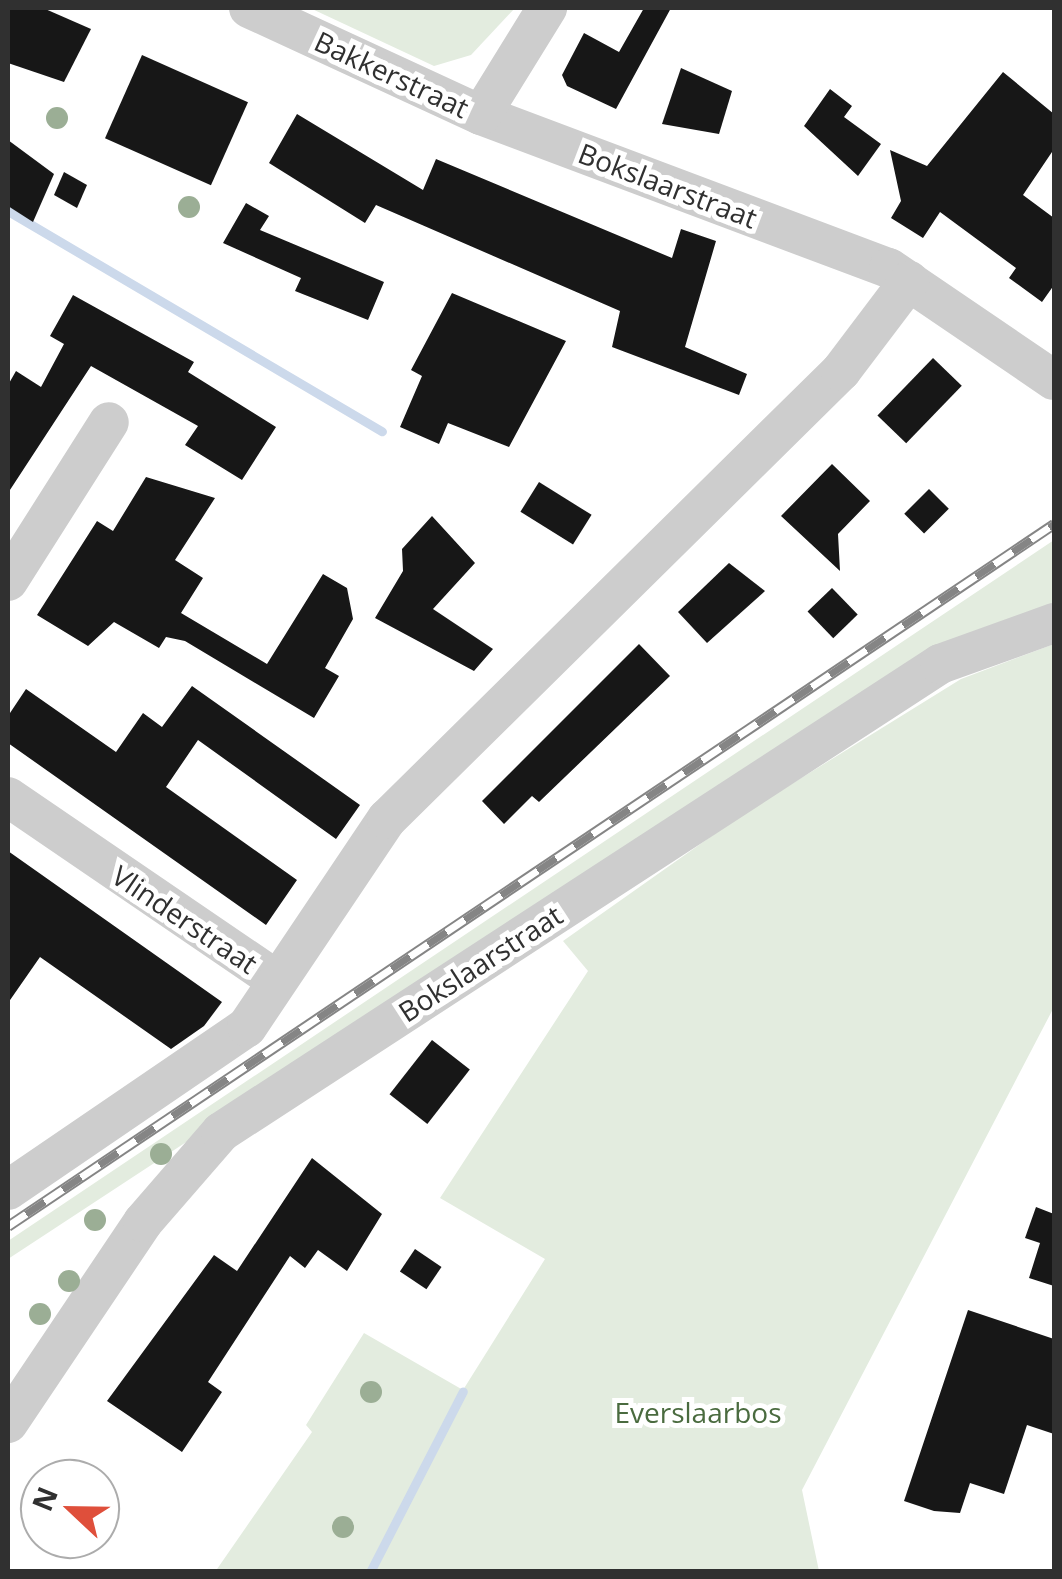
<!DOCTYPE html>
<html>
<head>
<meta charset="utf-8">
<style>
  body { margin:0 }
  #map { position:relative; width:1062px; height:1579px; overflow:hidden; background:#fff; font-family:"Open Sans",sans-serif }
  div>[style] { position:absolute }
  .green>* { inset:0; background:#e3ecdf }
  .stream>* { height:9px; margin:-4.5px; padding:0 4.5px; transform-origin:4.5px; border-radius:4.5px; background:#ccd9eb }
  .building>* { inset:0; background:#171717; transform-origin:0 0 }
  .minor>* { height:40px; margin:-20px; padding:0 20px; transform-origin:20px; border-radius:20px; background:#cdcdcd }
  .rail>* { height:11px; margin-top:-5.5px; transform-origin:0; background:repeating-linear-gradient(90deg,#fff 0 22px,#858585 0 44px); box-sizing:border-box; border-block:2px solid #858585 }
  .trees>* { width:22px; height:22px; margin:-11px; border-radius:50%; background:#9bae95 }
  span { translate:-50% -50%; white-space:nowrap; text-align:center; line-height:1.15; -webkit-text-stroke:10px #fff; paint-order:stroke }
  .street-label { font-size:28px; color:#303030 }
  .park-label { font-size:28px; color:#4a6b3f }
  .frame { position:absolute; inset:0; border:10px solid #303030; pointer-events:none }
  .north { position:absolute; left:20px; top:1459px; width:100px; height:100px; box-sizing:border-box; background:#fff; border:2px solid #acacac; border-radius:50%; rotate:292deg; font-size:28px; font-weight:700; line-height:40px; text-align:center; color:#303030 }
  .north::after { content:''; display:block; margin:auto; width:35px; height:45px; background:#df4f3b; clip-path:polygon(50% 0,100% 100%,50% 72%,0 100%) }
</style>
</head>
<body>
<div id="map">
  <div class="green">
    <i style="clip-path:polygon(310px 8px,515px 8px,471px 55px,434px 66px)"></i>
    <i style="clip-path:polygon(1054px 540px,1054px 609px,561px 896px,8px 1259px,8px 1241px)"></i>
    <i style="clip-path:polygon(1054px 644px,1054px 1007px,802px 1490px,819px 1571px,215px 1572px,312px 1432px,306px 1425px,364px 1333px,463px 1390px,545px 1259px,440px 1198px,588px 971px,563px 941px,740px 816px,961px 679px)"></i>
  </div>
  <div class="stream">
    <i style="left:8px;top:211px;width:434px;rotate:30.5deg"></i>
    <i style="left:370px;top:1572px;width:203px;rotate:-62.8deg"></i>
  </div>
  <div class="building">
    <i style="clip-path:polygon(8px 8px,43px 8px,91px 29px,64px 82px,8px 63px)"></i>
    <i style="clip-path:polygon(644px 8px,671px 8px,616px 109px,567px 86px,562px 75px,584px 33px,619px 52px)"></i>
    <i style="left:142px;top:55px;width:116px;height:91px;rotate:24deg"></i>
    <i style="clip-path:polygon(681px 68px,732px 91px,719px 134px,662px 124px)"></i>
    <i style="clip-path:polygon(1003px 72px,1054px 114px,1054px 149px,1023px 195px,1054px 218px,1054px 285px,1042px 302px,1009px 278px,1016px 268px,940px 212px,923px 238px,891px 218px,901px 201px,890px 150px,927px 166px)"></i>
    <i style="clip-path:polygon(830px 89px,852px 106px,844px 117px,881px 144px,858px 176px,804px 126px)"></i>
    <i style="clip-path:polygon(297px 114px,423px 190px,436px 159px,672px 258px,681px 229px,716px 241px,685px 347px,747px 374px,739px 395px,612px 347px,620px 311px,376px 205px,365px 223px,269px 163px)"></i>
    <i style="clip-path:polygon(8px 140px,54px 174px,33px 222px,8px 206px)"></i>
    <i style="clip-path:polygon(64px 172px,87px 185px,77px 208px,54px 195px)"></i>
    <i style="clip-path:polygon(246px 203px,269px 216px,260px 230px,384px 282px,368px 320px,295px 291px,301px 278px,223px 243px)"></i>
    <i style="clip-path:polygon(452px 293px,566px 341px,509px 447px,448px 423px,439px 444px,400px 427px,422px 376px,411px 370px)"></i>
    <i style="clip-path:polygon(73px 295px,194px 362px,188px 372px,276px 427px,242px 480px,185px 445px,198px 426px,91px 366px,8px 493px,8px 385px,16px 371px,41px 387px,64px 344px,50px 336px)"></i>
    <i style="left:933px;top:358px;width:40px;height:80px;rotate:44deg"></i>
    <i style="clip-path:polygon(832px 464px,870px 501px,838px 534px,840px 571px,781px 516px)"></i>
    <i style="clip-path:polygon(146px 477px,215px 498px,175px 560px,203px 578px,181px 613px,267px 664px,323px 574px,347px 588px,353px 619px,325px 668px,339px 676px,314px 718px,185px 641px,166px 637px,159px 648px,114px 622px,88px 646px,37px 615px,97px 521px,113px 531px)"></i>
    <i style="left:539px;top:482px;width:62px;height:35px;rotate:32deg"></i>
    <i style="left:929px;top:489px;width:28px;height:35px;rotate:45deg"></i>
    <i style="clip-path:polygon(432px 516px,475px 563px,433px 609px,493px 649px,474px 671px,375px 618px,403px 571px,402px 549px)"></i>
    <i style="clip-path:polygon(729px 563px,765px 591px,707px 643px,678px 612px)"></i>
    <i style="left:832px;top:588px;width:37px;height:34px;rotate:46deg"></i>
    <i style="clip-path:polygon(639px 644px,670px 676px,539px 802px,532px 796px,504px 824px,482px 801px)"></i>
    <i style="clip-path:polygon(192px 686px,360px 805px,336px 839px,198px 740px,166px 787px,297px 880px,266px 925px,8px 743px,8px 716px,26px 689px,116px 752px,143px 713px,162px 727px)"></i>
    <i style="clip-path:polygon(8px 851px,222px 1002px,204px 1026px,171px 1049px,40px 957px,8px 1003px)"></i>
    <i style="left:432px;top:1040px;width:48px;height:69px;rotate:38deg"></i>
    <i style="clip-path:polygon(312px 1158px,382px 1214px,347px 1271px,318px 1250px,305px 1268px,290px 1256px,208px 1382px,222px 1392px,182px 1452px,107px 1401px,214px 1255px,237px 1271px)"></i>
    <i style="clip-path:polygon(1036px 1207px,1054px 1214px,1054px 1286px,1029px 1278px,1040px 1243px,1025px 1238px)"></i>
    <i style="left:415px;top:1249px;width:32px;height:27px;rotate:34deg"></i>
    <i style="clip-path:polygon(968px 1310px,1054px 1339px,1054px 1434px,1027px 1425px,1004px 1494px,970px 1483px,960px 1513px,934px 1511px,904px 1501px)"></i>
  </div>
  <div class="minor">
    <i style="left:249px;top:8px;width:255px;rotate:24.8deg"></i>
    <i style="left:481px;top:115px;width:436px;rotate:20.6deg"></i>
    <i style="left:889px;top:268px;width:199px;rotate:34.2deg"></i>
    <i style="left:481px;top:115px;width:126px;rotate:-58.3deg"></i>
    <i style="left:8px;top:581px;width:188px;rotate:-57.6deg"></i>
    <i style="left:8px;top:797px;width:325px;rotate:34.3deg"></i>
    <i style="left:8px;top:1190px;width:289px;rotate:-34.3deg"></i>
    <i style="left:247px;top:1027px;width:251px;rotate:-56.1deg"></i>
    <i style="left:387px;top:819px;width:638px;rotate:-44.62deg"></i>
    <i style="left:841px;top:371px;width:113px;rotate:-52.9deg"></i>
    <i style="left:8px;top:1423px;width:242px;rotate:-56.1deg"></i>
    <i style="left:143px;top:1222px;width:119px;rotate:-49.1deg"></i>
    <i style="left:221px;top:1132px;width:858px;rotate:-33.06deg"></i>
    <i style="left:940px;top:664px;width:121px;rotate:-19.8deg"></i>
  </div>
  <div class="rail">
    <i style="left:8px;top:1226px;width:1260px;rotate:-33.87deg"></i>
  </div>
  <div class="trees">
    <i style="left:57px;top:118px"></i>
    <i style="left:189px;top:207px"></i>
    <i style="left:161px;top:1154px"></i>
    <i style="left:95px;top:1220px"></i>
    <i style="left:69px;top:1281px"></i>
    <i style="left:40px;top:1314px"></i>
    <i style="left:371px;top:1392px"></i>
    <i style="left:343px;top:1527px"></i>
  </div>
  <div class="street-label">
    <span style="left:392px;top:74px;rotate:25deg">Bakkerstraat</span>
    <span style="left:668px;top:185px;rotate:21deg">Bokslaarstraat</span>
    <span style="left:185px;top:919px;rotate:34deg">Vlinderstraat</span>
    <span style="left:480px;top:963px;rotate:-33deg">Bokslaarstraat</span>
  </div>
  <div class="park-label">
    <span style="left:698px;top:1412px">Everslaarbos</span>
  </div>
  <div class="frame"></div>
  <div class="north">N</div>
</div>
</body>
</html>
